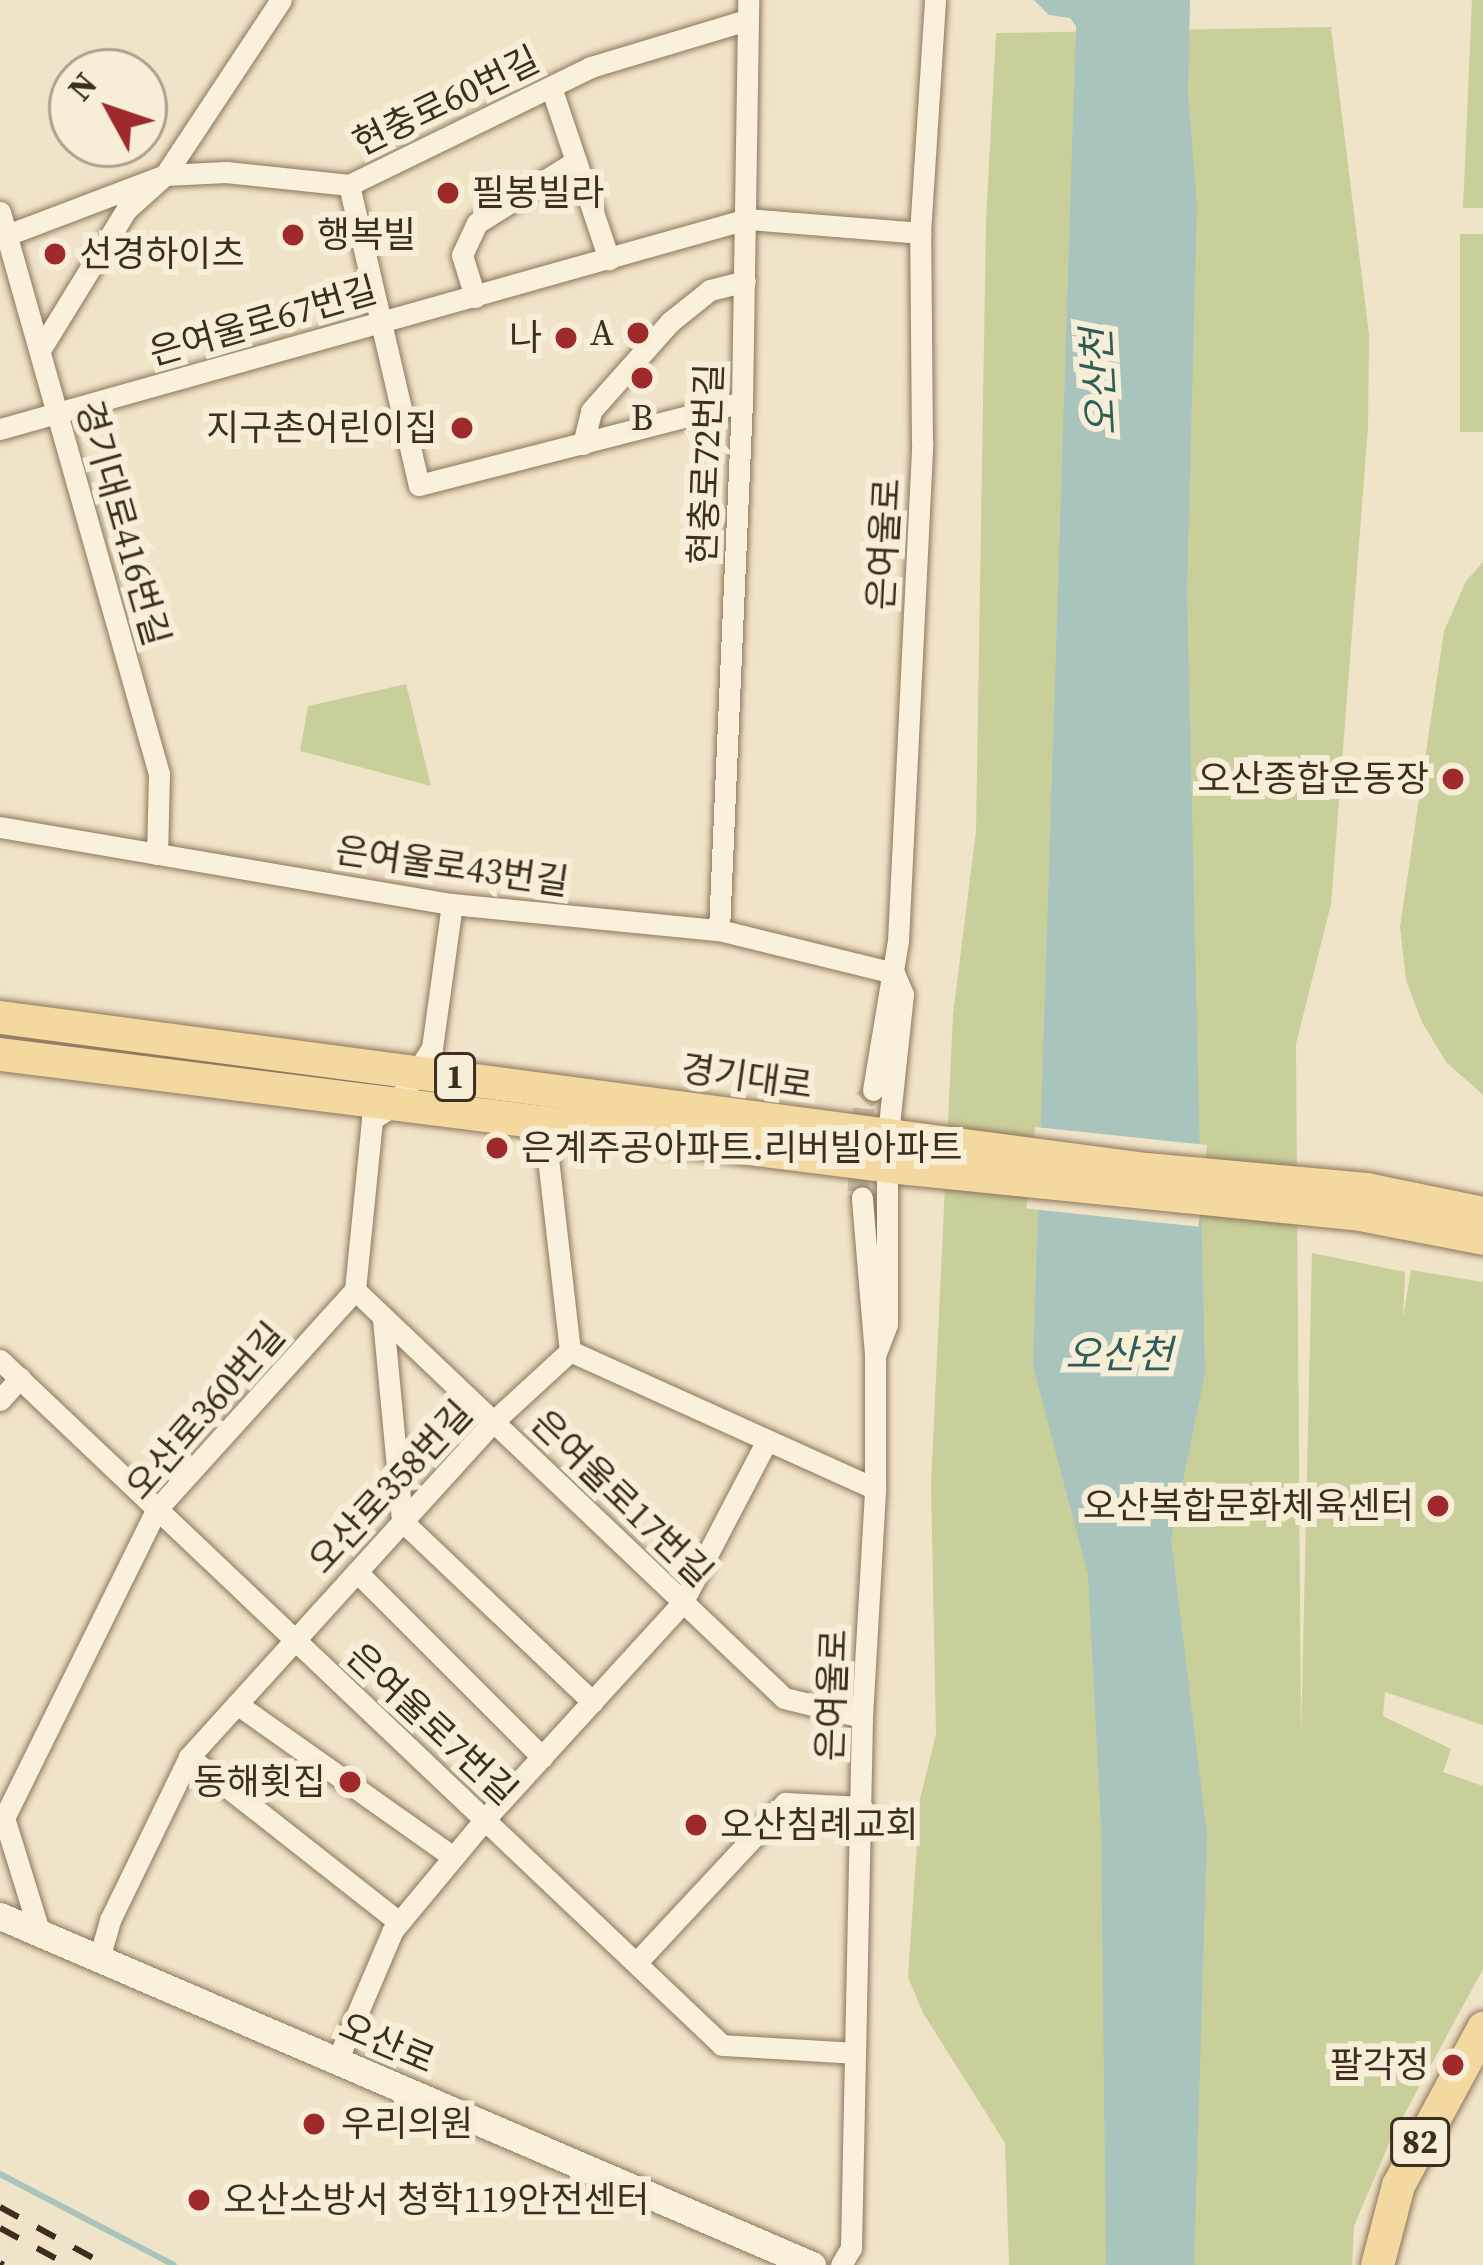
<!DOCTYPE html>
<html>
<head>
<meta charset="utf-8">
<style>
  body { margin:0 }
  #map { position:relative; width:1483px; height:2265px; overflow:hidden; background:#f0e4c8; font-family:"Source Serif 4","Noto Sans KR",serif }
  div>[style] { position:absolute }
  .green>* { inset:0; background:#c9cf9b; transform-origin:0 0 }
  .water>* { inset:0; background:#a9c4bc }
  .pier>* { inset:0; background:#f0e4c8; transform-origin:0 0 }
  .stream>* { height:6px; margin:-3px; padding:0 3px; transform-origin:3px; border-radius:3px; background:#a9c4bc }
  .minor-tunnel>* { height:21px; margin-top:-10.5px; transform-origin:0; background:repeating-linear-gradient(90deg,#ccc0a6 0 21px,transparent 0 31px) }
  .roads { filter:drop-shadow(0 0 3px #8d765c) drop-shadow(0 0 3px #8d765c) }
  .minor>* { height:21px; margin:-10.5px; padding:0 10.5px; transform-origin:10.5px; border-radius:10.5px; background:#faf1dc }
  .tertiary>* { height:27px; margin:-13.5px; padding:0 13.5px; transform-origin:13.5px; border-radius:13.5px; background:#faf1dc }
  .primary>* { height:33px; margin:-16.5px; padding:0 16.5px; transform-origin:16.5px; border-radius:16.5px; background:#f3d9a0 }
  .rail>* { height:6px; margin-top:-3px; transform-origin:0; background:repeating-linear-gradient(90deg,#3d2e20 0 21px,transparent 0 42px) }
  .dots>* { width:33px; height:33px; translate:-50% -50%; box-sizing:border-box; border:6px solid #f7eed8; border-radius:50% }
  span { translate:-50% -50%; white-space:nowrap; text-align:center; line-height:1.15; -webkit-text-stroke:12px #f7eed8; paint-order:stroke }
  .shield-label span { padding:3px 9px; background:#f7eed8; border:3px solid; border-radius:9px; -webkit-text-stroke-width:0 }
  .shield-label { font-size:33px; color:#3d2e20; font-weight:700 }
  .street-label { font-size:36px; color:#3d2e20 }
  .poi-label { font-size:36px; color:#3d2e20 }
  .left { translate:0 -50%; text-align:left }
  .right { translate:-100% -50%; text-align:right }
  .water-label { font-size:39px; color:#2f5d5a; font-style:italic }
  .north { position:absolute; left:48px; top:48px; width:120px; height:120px; box-sizing:border-box; background:#f7eed8; border:3px solid #ada18e; border-radius:50%; rotate:310deg; font-size:33px; font-weight:700; line-height:48px; text-align:center; color:#3d2e20 }
  .north::after { content:''; display:block; margin:auto; width:42px; height:54px; background:#9e2a2b; clip-path:polygon(50% 0,100% 100%,50% 72%,0 100%) }
</style>
</head>
<body>
<div id="map">
  <div class="green">
    <i style="clip-path:polygon(1472px 0,1483px 0,1483px 208px,1463px 208px)"></i>
    <i style="clip-path:polygon(1331px 27px,1369px 334px,1368px 428px,1331px 904px,1296px 1044px,1301px 1738px,1312px 1253px,1405px 1272px,1403px 1318px,1411px 1270px,1483px 1282px,1483px 1725px,1385px 1692px,1383px 1716px,1451px 1749px,1443px 1772px,1483px 1786px,1483px 1969px,1391px 2139px,1354px 2226px,1352px 2265px,1009px 2265px,1005px 2143px,923px 2013px,908px 1977px,920px 1799px,936px 1734px,931px 1484px,953px 1015px,976px 831px,986px 220px,996px 33px)"></i>
    <i style="left:1460px;top:234px;width:23px;height:198px"></i>
    <i style="clip-path:polygon(1483px 562px,1483px 1095px,1446px 1062px,1422px 1022px,1406px 980px,1400px 927px,1444px 631px,1466px 581px)"></i>
    <i style="clip-path:polygon(406px 684px,431px 786px,300px 751px,308px 706px)"></i>
  </div>
  <div class="water">
    <i style="clip-path:polygon(1034px 0,1190px 0,1188px 95px,1197px 204px,1187px 592px,1205px 1373px,1171px 1539px,1207px 1834px,1194px 2265px,1106px 2265px,1101px 1825px,1088px 1575px,1033px 1366px,1076px 26px,1070px 18px,1049px 15px)"></i>
  </div>
  <div class="pier">
    <i style="left:1035px;top:1127px;width:173px;height:82px;rotate:6deg"></i>
  </div>
  <div class="stream">
    <i style="left:0;top:2174px;width:196px;rotate:27.6deg"></i>
  </div>
  <div class="minor-tunnel">
    <i style="left:862px;top:1198px;width:8px;rotate:-120deg"></i>
    <i style="left:858px;top:1191px;width:91px;rotate:-86.2deg"></i>
    <i style="left:864px;top:1100px;width:13px;rotate:-48deg"></i>
  </div>
  <div class="roads">
    <div class="minor">
      <i style="left:551px;top:87px;width:182px;rotate:71.4deg"></i>
      <i style="left:349px;top:185px;width:308px;rotate:76.9deg"></i>
      <i style="left:419px;top:485px;width:333px;rotate:-14.4deg"></i>
      <i style="left:0;top:212px;width:584px;rotate:74.2deg"></i>
      <i style="left:159px;top:774px;width:80px;rotate:91.4deg"></i>
      <i style="left:7px;top:235px;width:169px;rotate:-20.8deg"></i>
      <i style="left:165px;top:175px;width:210px;rotate:-56.5deg"></i>
      <i style="left:475px;top:297px;width:44px;rotate:-107.2deg"></i>
      <i style="left:462px;top:255px;width:35px;rotate:-65deg"></i>
      <i style="left:477px;top:223px;width:117px;rotate:-32.1deg"></i>
      <i style="left:40px;top:350px;width:164px;rotate:-58.4deg"></i>
      <i style="left:126px;top:210px;width:52px;rotate:-41.9deg"></i>
      <i style="left:165px;top:175px;width:61px;rotate:-2.8deg"></i>
      <i style="left:226px;top:172px;width:124px;rotate:6deg"></i>
      <i style="left:349px;top:185px;width:269px;rotate:-26deg"></i>
      <i style="left:591px;top:67px;width:163px;rotate:-16.8deg"></i>
      <i style="left:0;top:429px;width:776px;rotate:-15.7deg"></i>
      <i style="left:747px;top:219px;width:174px;rotate:4.6deg"></i>
      <i style="left:583px;top:444px;width:34px;rotate:-76deg"></i>
      <i style="left:591px;top:411px;width:119px;rotate:-48.4deg"></i>
      <i style="left:670px;top:322px;width:51px;rotate:-38.7deg"></i>
      <i style="left:710px;top:290px;width:36px;rotate:-14deg"></i>
      <i style="left:0;top:827px;width:459px;rotate:9.7deg"></i>
      <i style="left:452px;top:904px;width:268px;rotate:5.6deg"></i>
      <i style="left:719px;top:930px;width:180px;rotate:13.8deg"></i>
      <i style="left:894px;top:973px;width:23px;rotate:67deg"></i>
      <i style="left:903px;top:994px;width:142px;rotate:96.1deg"></i>
      <i style="left:719px;top:930px;width:529px;rotate:-87.51deg"></i>
      <i style="left:742px;top:402px;width:402px;rotate:-89.1deg"></i>
      <i style="left:873px;top:1090px;width:151px;rotate:-80.5deg"></i>
      <i style="left:898px;top:941px;width:499px;rotate:-87.2deg"></i>
      <i style="left:922px;top:443px;width:210px;rotate:-90.5deg"></i>
      <i style="left:920px;top:233px;width:233px;rotate:-86.3deg"></i>
      <i style="left:544px;top:1123px;width:229px;rotate:83.5deg"></i>
      <i style="left:355px;top:1290px;width:592px;rotate:43.56deg"></i>
      <i style="left:784px;top:1698px;width:80px;rotate:13.7deg"></i>
      <i style="left:383px;top:1319px;width:203px;rotate:84.6deg"></i>
      <i style="left:402px;top:1521px;width:263px;rotate:43.5deg"></i>
      <i style="left:876px;top:1353px;width:31px;rotate:-69deg"></i>
      <i style="left:887px;top:1324px;width:158px;rotate:-90deg"></i>
      <i style="left:0;top:1360px;width:995px;rotate:43.49deg"></i>
      <i style="left:722px;top:2045px;width:133px;rotate:3.4deg"></i>
      <i style="left:0;top:1400px;width:30px;rotate:-48deg"></i>
      <i style="left:357px;top:1572px;width:262px;rotate:45deg"></i>
      <i style="left:237px;top:1704px;width:265px;rotate:35.3deg"></i>
      <i style="left:189px;top:1757px;width:267px;rotate:38.2deg"></i>
      <i style="left:40px;top:1934px;width:121px;rotate:-107.2deg"></i>
      <i style="left:4px;top:1818px;width:345px;rotate:-63.7deg"></i>
      <i style="left:157px;top:1509px;width:295px;rotate:-47.9deg"></i>
      <i style="left:355px;top:1290px;width:172px;rotate:-84.3deg"></i>
      <i style="left:372px;top:1119px;width:28px;rotate:-32deg"></i>
      <i style="left:396px;top:1104px;width:67px;rotate:-57.3deg"></i>
      <i style="left:432px;top:1048px;width:145px;rotate:-82.1deg"></i>
      <i style="left:99px;top:1959px;width:41px;rotate:-74.2deg"></i>
      <i style="left:110px;top:1920px;width:181px;rotate:-64.1deg"></i>
      <i style="left:189px;top:1757px;width:455px;rotate:-47.8deg"></i>
      <i style="left:495px;top:1420px;width:102px;rotate:-42.6deg"></i>
      <i style="left:570px;top:1351px;width:335px;rotate:24.3deg"></i>
      <i style="left:636px;top:1963px;width:219px;rotate:-47deg"></i>
      <i style="left:785px;top:1803px;width:77px;rotate:3deg"></i>
      <i style="left:337px;top:2061px;width:142px;rotate:-66.9deg"></i>
      <i style="left:393px;top:1930px;width:144px;rotate:-50.3deg"></i>
      <i style="left:485px;top:1819px;width:292px;rotate:-47.6deg"></i>
      <i style="left:682px;top:1603px;width:182px;rotate:-62.4deg"></i>
      <i style="left:841px;top:2265px;width:20px;rotate:-60deg"></i>
      <i style="left:851px;top:2248px;width:531px;rotate:-88.81deg"></i>
      <i style="left:862px;top:1717px;width:228px;rotate:-86.7deg"></i>
      <i style="left:875px;top:1489px;width:135px;rotate:-90deg"></i>
      <i style="left:875px;top:1354px;width:157px;rotate:-94.8deg"></i>
    </div>
    <div class="tertiary">
      <i style="left:0;top:1916px;width:884px;rotate:23.26deg"></i>
    </div>
    <div class="primary">
      <i style="left:0;top:1017px;width:1156px;rotate:7.56deg"></i>
      <i style="left:1146px;top:1169px;width:221px;rotate:5.2deg"></i>
      <i style="left:1366px;top:1189px;width:119px;rotate:11.6deg"></i>
      <i style="left:0;top:1054px;width:915px;rotate:7.16deg"></i>
      <i style="left:908px;top:1168px;width:454px;rotate:5.8deg"></i>
      <i style="left:1360px;top:1214px;width:125px;rotate:11deg"></i>
      <i style="left:1377px;top:2265px;width:83px;rotate:-75.3deg"></i>
      <i style="left:1398px;top:2185px;width:179px;rotate:-61.6deg"></i>
    </div>
  </div>
  <div class="rail">
    <i style="left:0;top:2207px;width:121px;rotate:28.7deg"></i>
    <i style="left:0;top:2228px;width:77px;rotate:28.6deg"></i>
    <i style="left:0;top:2263px;width:4px;rotate:27deg"></i>
  </div>
  <div class="dots">
    <i style="left:448px;top:193px;background:#9e2a2b"></i>
    <i style="left:293px;top:235px;background:#9e2a2b"></i>
    <i style="left:55px;top:254px;background:#9e2a2b"></i>
    <i style="left:638px;top:333px;background:#9e2a2b"></i>
    <i style="left:566px;top:338px;background:#9e2a2b"></i>
    <i style="left:642px;top:378px;background:#9e2a2b"></i>
    <i style="left:462px;top:428px;background:#9e2a2b"></i>
    <i style="left:1453px;top:779px;background:#9e2a2b"></i>
    <i style="left:497px;top:1148px;background:#9e2a2b"></i>
    <i style="left:1438px;top:1506px;background:#9e2a2b"></i>
    <i style="left:350px;top:1782px;background:#9e2a2b"></i>
    <i style="left:696px;top:1825px;background:#9e2a2b"></i>
    <i style="left:1453px;top:2065px;background:#9e2a2b"></i>
    <i style="left:314px;top:2124px;background:#9e2a2b"></i>
    <i style="left:199px;top:2200px;background:#9e2a2b"></i>
  </div>
  <div class="shield-label">
    <span style="left:455px;top:1077px">1</span>
    <span style="left:1420px;top:2142px">82</span>
  </div>
  <div class="street-label">
    <span style="left:446px;top:101px;rotate:-26deg">현충로60번길</span>
    <span style="left:263px;top:321px;rotate:-16deg">은여울로67번길</span>
    <span style="left:706px;top:464px;rotate:-88deg">현충로72번길</span>
    <span style="left:123px;top:523px;rotate:74deg">경기대로416번길</span>
    <span style="left:884px;top:544px;rotate:-87deg">은여울로</span>
    <span style="left:452px;top:866px;rotate:8deg">은여울로43번길</span>
    <span style="left:747px;top:1077px;rotate:8deg">경기대로</span>
    <span style="left:205px;top:1411px;rotate:-49deg">오산로360번길</span>
    <span style="left:390px;top:1487px;rotate:-47deg">오산로358번길</span>
    <span style="left:622px;top:1498px;rotate:44deg">은여울로17번길</span>
    <span style="left:832px;top:1695px;rotate:-88deg">은여울로</span>
    <span style="left:432px;top:1724px;rotate:43deg">은여울로7번길</span>
    <span style="left:387px;top:2043px;rotate:23deg">오산로</span>
  </div>
  <div class="poi-label">
    <span class="left" style="left:472px;top:193px">필봉빌라</span>
    <span class="left" style="left:317px;top:235px">행복빌</span>
    <span class="left" style="left:79px;top:254px">선경하이츠</span>
    <span class="right" style="left:614px;top:333px">A</span>
    <span class="right" style="left:542px;top:338px">나</span>
    <span style="left:642px;top:418px">B</span>
    <span class="right" style="left:438px;top:428px">지구촌어린이집</span>
    <span class="right" style="left:1429px;top:779px">오산종합운동장</span>
    <span class="left" style="left:521px;top:1148px">은계주공아파트.리버빌아파트</span>
    <span class="right" style="left:1414px;top:1506px">오산복합문화체육센터</span>
    <span class="right" style="left:326px;top:1782px">동해횟집</span>
    <span class="left" style="left:720px;top:1825px">오산침례교회</span>
    <span class="right" style="left:1429px;top:2065px">팔각정</span>
    <span class="left" style="left:341px;top:2124px">우리의원</span>
    <span class="left" style="left:223px;top:2200px">오산소방서 청학119안전센터</span>
  </div>
  <div class="water-label">
    <span style="left:1100px;top:382px;rotate:-93deg">오산천</span>
    <span style="left:1119px;top:1355px">오산천</span>
  </div>
  <div class="north">N</div>
</div>
</body>
</html>
